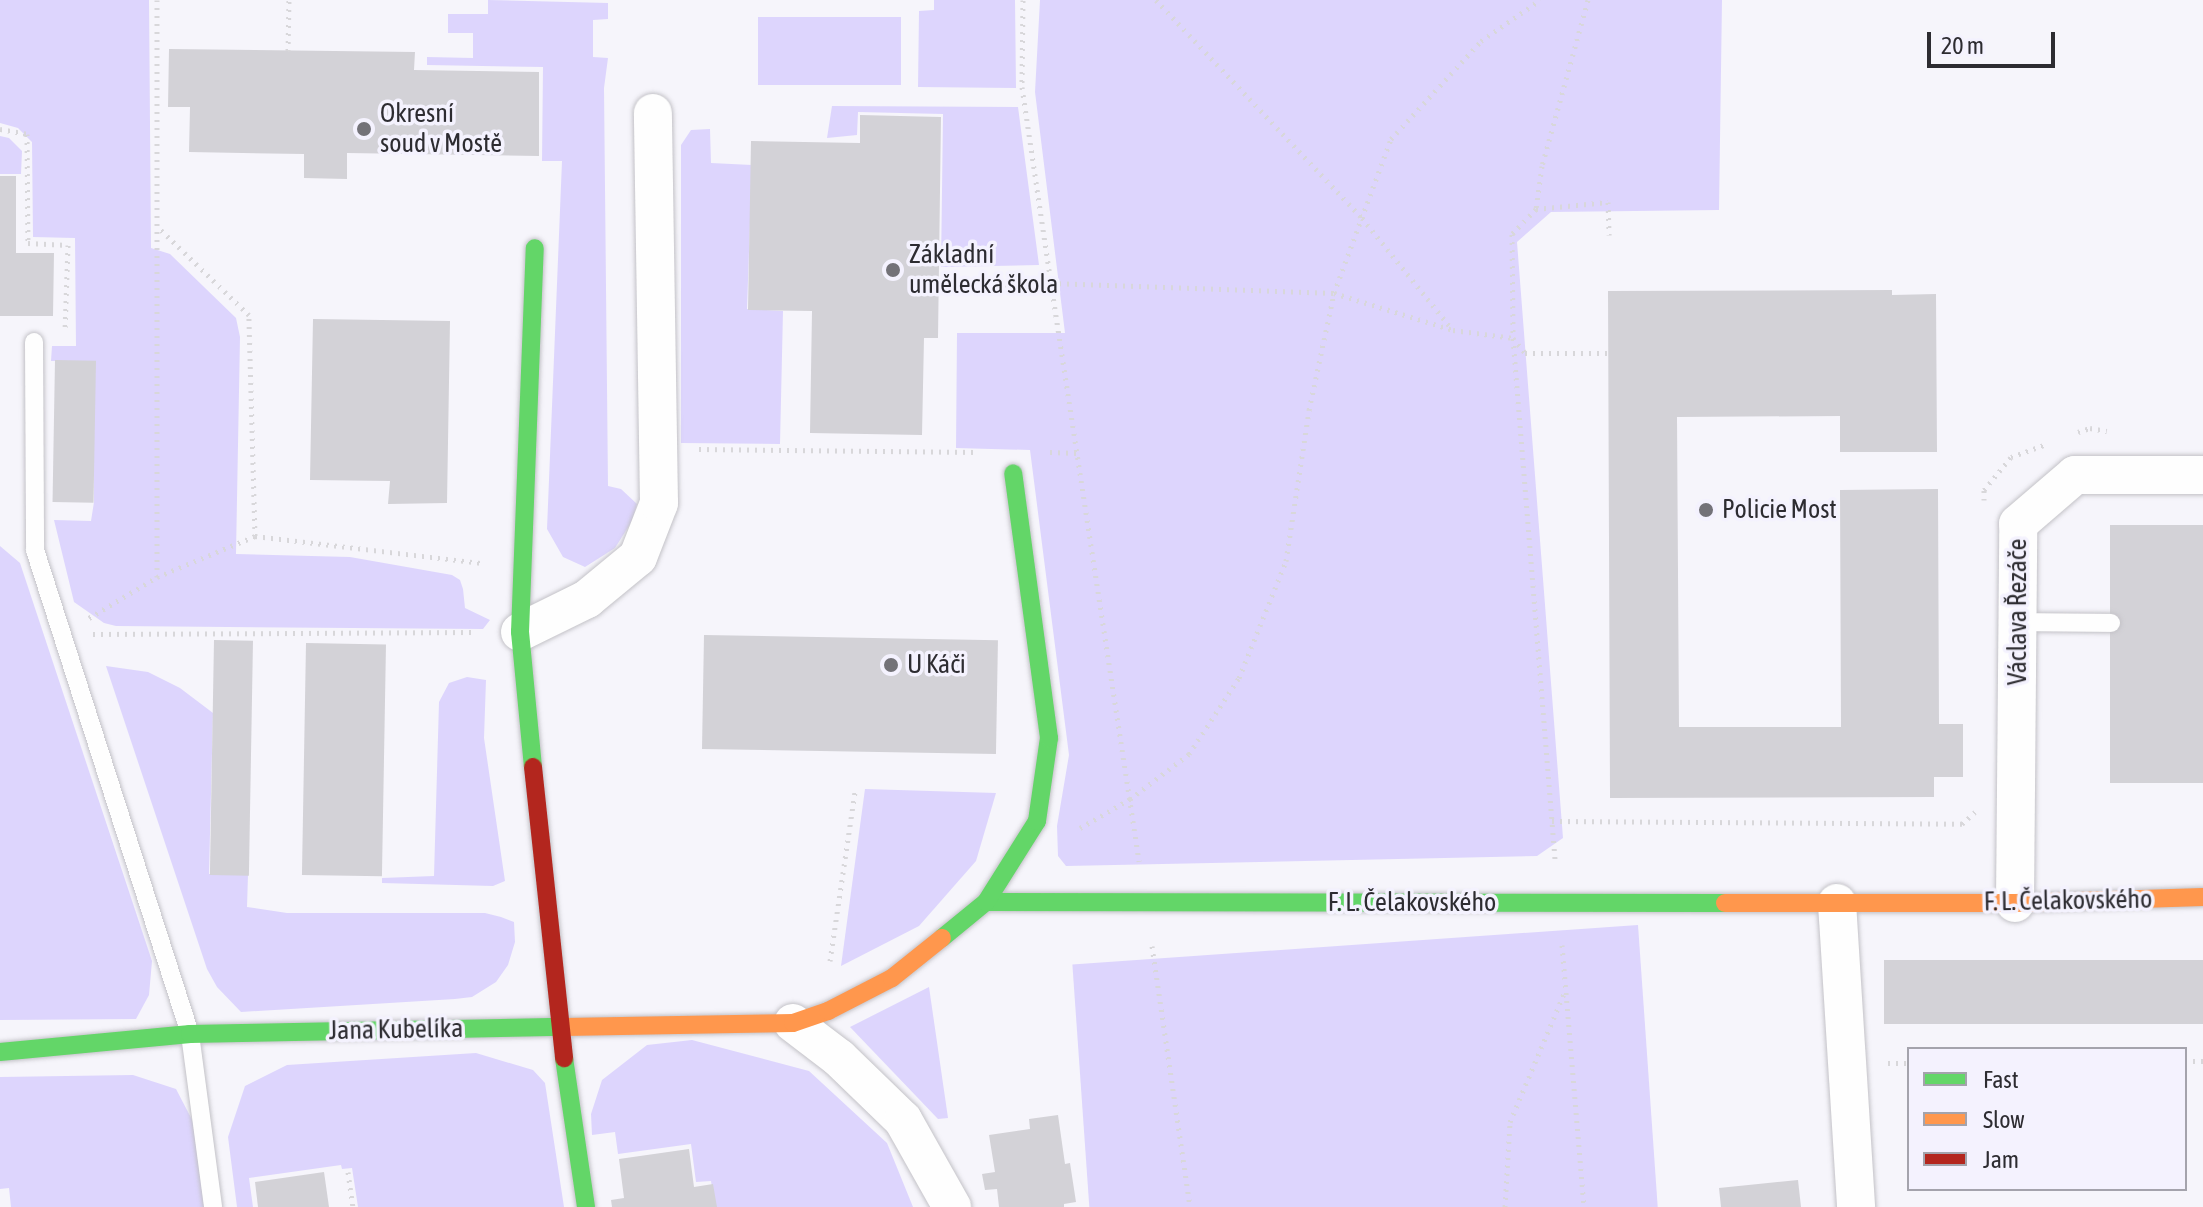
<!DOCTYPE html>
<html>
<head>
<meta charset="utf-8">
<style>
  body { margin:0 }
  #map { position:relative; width:2203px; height:1207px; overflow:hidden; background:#f6f5fb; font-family:"Asap Condensed",sans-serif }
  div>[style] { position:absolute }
  .green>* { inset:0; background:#ddd5fd; transform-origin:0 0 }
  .building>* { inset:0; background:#d3d2d7; transform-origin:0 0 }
  .path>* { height:5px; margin-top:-2.5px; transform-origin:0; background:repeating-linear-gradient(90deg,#d8d7da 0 2px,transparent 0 8px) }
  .roads { filter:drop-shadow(0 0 2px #c3c2c7) drop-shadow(0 0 2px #c3c2c7) }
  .lane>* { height:18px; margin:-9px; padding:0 9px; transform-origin:9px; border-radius:9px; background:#fefefe }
  .street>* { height:38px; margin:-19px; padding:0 19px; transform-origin:19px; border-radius:19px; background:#fefefe }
  .fast>* { height:18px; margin:-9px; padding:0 9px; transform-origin:9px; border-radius:9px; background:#63d668 }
  .slow>* { height:18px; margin:-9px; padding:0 9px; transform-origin:9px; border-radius:9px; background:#ff974d }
  .jam>* { height:18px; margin:-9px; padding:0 9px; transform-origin:9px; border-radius:9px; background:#b3261e }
  .dots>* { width:22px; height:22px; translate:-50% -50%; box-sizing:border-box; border:4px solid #f4f2fe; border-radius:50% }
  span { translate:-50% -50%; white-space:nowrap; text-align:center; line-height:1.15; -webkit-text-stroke:7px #f4f2fe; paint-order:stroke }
  .poi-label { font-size:26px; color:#2d2c31 }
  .left { translate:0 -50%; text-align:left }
  .street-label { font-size:26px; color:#2d2c31 }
  .legend { position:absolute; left:1907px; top:1047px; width:280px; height:144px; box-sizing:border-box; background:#f4f2fe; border:2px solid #a4a3ac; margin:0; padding:10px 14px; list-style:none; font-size:24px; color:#2d2c31 }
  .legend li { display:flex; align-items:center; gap:16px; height:40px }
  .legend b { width:40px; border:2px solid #a4a3ac }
  .scale { position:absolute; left:1927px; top:32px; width:128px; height:36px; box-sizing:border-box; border:4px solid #2d2c31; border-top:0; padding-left:10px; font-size:24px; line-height:28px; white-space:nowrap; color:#2d2c31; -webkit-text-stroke:6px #f4f2fe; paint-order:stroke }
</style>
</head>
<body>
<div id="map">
  <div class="green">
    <i style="clip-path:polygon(0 0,149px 0,151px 248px,170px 254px,236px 318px,240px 337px,236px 554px,350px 557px,452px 575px,460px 580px,463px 589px,465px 608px,490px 620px,483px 629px,116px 626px,104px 623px,74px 602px,54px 520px,91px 521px,94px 502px,94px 361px,51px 361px,52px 346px,76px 346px,75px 238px,33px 237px,32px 142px,18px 128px,0 123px)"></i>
    <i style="clip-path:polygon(488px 0,608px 3px,608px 19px,593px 20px,593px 57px,608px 58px,604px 88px,608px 486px,621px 489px,637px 504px,632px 521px,615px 548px,585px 567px,563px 557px,547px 529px,562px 161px,542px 161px,543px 67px,427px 65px,427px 57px,473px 58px,473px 33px,448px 33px,448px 14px,488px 14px)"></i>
    <i style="clip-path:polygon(934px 0,1015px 0,1016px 88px,918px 87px,919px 11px,934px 10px)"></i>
    <i style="clip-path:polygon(1040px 0,1722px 0,1719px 210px,1551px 212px,1517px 242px,1563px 838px,1537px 856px,1066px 866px,1058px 856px,1057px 826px,1069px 755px,1030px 450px,956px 448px,957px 333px,1065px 333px,1035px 92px)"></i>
    <i style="left:758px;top:17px;width:143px;height:68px"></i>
    <i style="clip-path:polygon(832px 106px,1018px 107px,1039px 265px,941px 267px,943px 114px,858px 112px,857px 135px,827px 138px)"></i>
    <i style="clip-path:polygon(710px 129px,711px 163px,752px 165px,747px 309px,783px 311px,780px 444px,681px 443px,681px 145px,691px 130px)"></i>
    <i style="clip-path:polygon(0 136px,9px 138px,22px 151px,21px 174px,0 174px)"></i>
    <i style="clip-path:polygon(0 546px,20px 563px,152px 961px,149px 995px,136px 1019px,0 1020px)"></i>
    <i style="clip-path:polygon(106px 666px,148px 672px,180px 688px,213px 713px,209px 874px,248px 875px,247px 907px,287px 913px,485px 913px,501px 917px,514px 922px,515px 942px,508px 965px,496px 982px,472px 997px,455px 999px,241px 1012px,217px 987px,207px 969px)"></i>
    <i style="clip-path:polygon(467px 677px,486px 680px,484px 738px,505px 881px,493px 886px,382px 883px,382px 878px,434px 876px,439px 702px,449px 683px)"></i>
    <i style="clip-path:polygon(865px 789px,996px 793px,976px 861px,919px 926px,841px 966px)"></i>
    <i style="left:1638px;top:925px;width:283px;height:567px;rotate:86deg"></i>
    <i style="clip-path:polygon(929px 987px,948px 1118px,938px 1119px,850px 1027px)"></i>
    <i style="clip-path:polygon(692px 1040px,809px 1071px,887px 1143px,913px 1207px,715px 1207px,711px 1181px,696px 1182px,691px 1144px,618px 1154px,615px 1132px,592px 1135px,591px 1114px,602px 1080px,647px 1045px)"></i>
    <i style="clip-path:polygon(476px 1053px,533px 1070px,545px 1083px,564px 1207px,358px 1207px,352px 1168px,342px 1169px,341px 1165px,249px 1178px,253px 1207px,237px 1207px,228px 1137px,245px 1086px,287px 1065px)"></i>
    <i style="clip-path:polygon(133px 1075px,176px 1089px,201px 1137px,206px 1207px,11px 1207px,9px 1188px,0 1189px,0 1077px)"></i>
  </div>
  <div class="building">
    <i style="clip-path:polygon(169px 49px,415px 52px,414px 70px,539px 72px,539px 156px,347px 153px,347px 179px,304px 178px,304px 154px,189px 152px,190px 107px,168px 107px)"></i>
    <i style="clip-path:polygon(860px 115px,941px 117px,938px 338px,924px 338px,922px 435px,810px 433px,812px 311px,748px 310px,751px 141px,860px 143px)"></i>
    <i style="clip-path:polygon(0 176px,16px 176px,16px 253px,54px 253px,53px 316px,0 316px)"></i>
    <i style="clip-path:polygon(1892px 290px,1892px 295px,1936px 294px,1937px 452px,1840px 452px,1840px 416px,1677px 417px,1679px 727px,1841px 727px,1840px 490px,1938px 489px,1939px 724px,1963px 724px,1963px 777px,1934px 777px,1934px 797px,1610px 798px,1608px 291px)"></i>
    <i style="clip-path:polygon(313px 319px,450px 321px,447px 503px,388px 504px,390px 481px,310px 480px)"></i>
    <i style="left:55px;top:360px;width:41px;height:142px;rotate:1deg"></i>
    <i style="left:2203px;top:525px;width:258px;height:93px;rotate:90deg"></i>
    <i style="left:704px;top:635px;width:294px;height:114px;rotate:1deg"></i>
    <i style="left:214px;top:640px;width:39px;height:235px;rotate:1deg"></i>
    <i style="left:306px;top:643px;width:80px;height:232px;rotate:1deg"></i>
    <i style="left:2203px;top:960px;width:64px;height:319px;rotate:90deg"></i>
    <i style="clip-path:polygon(1058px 1115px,1065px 1164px,1070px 1163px,1076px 1202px,1064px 1204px,1064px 1207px,999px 1207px,997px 1189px,985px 1190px,982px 1174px,995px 1172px,989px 1135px,1030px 1129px,1029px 1119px)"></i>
    <i style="clip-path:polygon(689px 1149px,694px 1187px,713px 1184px,717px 1207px,612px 1207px,611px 1200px,624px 1198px,619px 1159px)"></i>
    <i style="clip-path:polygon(324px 1172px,329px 1207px,258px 1207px,255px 1182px)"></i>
    <i style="clip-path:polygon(1798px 1180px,1801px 1207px,1721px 1207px,1719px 1188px)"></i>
  </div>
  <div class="path">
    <i style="left:1023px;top:0;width:87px;rotate:90.7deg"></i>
    <i style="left:1022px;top:87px;width:198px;rotate:81.6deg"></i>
    <i style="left:1051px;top:283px;width:283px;rotate:2deg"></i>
    <i style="left:1334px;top:293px;width:125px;rotate:17.3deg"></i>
    <i style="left:1453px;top:330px;width:61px;rotate:7.6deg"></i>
    <i style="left:1513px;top:338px;width:523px;rotate:85.39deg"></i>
    <i style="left:1156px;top:0;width:300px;rotate:46.6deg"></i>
    <i style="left:1362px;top:218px;width:143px;rotate:51deg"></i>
    <i style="left:1588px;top:0;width:172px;rotate:105.5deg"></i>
    <i style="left:1542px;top:166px;width:43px;rotate:97.9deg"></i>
    <i style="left:1536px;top:209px;width:35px;rotate:134deg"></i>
    <i style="left:1512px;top:234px;width:104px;rotate:89.4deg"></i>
    <i style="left:1513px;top:338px;width:19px;rotate:51deg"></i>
    <i style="left:1525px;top:353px;width:83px"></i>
    <i style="left:288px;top:51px;width:51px;rotate:-88.9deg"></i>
    <i style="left:0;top:129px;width:27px;rotate:10deg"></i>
    <i style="left:27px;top:134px;width:109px;rotate:89.5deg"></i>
    <i style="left:28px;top:243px;width:40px;rotate:2.9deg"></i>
    <i style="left:68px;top:245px;width:86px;rotate:92deg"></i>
    <i style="left:1536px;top:209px;width:72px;rotate:-5.6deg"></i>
    <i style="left:1608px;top:202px;width:33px;rotate:88deg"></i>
    <i style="left:957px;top:286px;width:94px;rotate:-1.8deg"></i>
    <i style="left:1051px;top:283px;width:585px;rotate:81.34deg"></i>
    <i style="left:2078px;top:432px;width:13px;rotate:-18deg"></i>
    <i style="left:2090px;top:428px;width:17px;rotate:10deg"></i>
    <i style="left:699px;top:449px;width:278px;rotate:0.6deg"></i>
    <i style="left:1050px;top:452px;width:27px;rotate:2deg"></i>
    <i style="left:1984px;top:500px;width:10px;rotate:-90deg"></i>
    <i style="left:1984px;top:490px;width:43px;rotate:-50.7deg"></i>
    <i style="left:2011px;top:457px;width:37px;rotate:-20deg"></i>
    <i style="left:255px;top:536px;width:227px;rotate:6.8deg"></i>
    <i style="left:157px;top:577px;width:106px;rotate:-22.7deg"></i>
    <i style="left:255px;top:536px;width:221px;rotate:-91.6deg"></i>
    <i style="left:249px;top:315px;width:127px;rotate:-136deg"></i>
    <i style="left:89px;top:618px;width:79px;rotate:-31.1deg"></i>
    <i style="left:157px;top:577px;width:577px;rotate:-90deg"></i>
    <i style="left:93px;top:634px;width:382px;rotate:-0.3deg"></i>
    <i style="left:1552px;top:821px;width:410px;rotate:0.4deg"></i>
    <i style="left:1962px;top:824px;width:18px;rotate:-43deg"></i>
    <i style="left:1080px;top:828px;width:58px;rotate:-30.1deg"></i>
    <i style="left:1130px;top:799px;width:74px;rotate:-37.3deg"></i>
    <i style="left:1189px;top:754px;width:91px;rotate:-56.7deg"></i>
    <i style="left:1239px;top:678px;width:126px;rotate:-68.1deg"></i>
    <i style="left:1286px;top:561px;width:153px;rotate:-81.3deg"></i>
    <i style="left:1309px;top:410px;width:120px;rotate:-77.9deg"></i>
    <i style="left:1334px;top:293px;width:164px;rotate:-69.7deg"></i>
    <i style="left:1391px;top:139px;width:133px;rotate:-47.4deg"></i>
    <i style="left:1481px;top:41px;width:72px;rotate:-34.8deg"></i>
    <i style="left:1562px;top:945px;width:263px;rotate:85.2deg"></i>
    <i style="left:1152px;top:946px;width:264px;rotate:81.7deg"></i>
    <i style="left:830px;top:961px;width:171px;rotate:-81.6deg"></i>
    <i style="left:2185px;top:1061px;width:18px"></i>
    <i style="left:1888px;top:1063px;width:21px"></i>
    <i style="left:348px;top:1172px;width:35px;rotate:82deg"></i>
    <i style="left:1505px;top:1207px;width:85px;rotate:-86.6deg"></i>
    <i style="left:1510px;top:1122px;width:142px;rotate:-67.2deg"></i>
  </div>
  <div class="roads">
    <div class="lane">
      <i style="left:34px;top:342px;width:208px;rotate:89.7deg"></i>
      <i style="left:35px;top:550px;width:508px;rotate:72.24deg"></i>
      <i style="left:190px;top:1034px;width:175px;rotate:82.4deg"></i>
      <i style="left:2020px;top:622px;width:91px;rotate:0.6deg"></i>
    </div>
    <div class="street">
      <i style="left:520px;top:632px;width:75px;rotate:-26.2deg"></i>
      <i style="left:587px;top:599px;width:66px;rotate:-39.5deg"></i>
      <i style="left:638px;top:557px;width:58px;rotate:-68.7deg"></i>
      <i style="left:659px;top:503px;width:390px;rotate:-90.9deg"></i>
      <i style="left:1837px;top:903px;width:305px;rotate:86.4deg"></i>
      <i style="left:2015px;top:903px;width:379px;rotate:-89.5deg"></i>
      <i style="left:2018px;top:524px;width:75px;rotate:-40.7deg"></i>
      <i style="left:2075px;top:475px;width:128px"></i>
      <i style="left:793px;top:1023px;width:58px;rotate:37.3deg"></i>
      <i style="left:839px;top:1058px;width:89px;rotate:44.1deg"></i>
      <i style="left:903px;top:1120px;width:100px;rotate:60.6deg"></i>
    </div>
    <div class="fast">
      <i style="left:533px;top:767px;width:136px;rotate:-95.5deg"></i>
      <i style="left:520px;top:632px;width:384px;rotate:-87.8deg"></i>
      <i style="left:986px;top:902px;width:739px;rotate:0.08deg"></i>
      <i style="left:942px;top:938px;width:57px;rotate:-39.3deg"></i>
      <i style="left:986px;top:902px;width:96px;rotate:-57.8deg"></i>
      <i style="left:1037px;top:821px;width:84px;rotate:-81.8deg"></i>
      <i style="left:1049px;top:738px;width:267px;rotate:-97.7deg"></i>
      <i style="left:0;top:1052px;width:191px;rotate:-5.4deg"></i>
      <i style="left:190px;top:1034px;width:374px;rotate:-1.1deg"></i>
      <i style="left:564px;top:1058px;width:151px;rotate:81.6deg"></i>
    </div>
    <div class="slow">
      <i style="left:1725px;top:903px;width:290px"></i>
      <i style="left:2015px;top:903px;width:188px;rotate:-1.8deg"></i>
      <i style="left:564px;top:1027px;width:229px;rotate:-1deg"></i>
      <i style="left:793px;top:1023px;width:37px;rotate:-19deg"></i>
      <i style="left:828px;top:1011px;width:72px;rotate:-27.3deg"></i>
      <i style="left:892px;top:978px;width:64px;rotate:-38.7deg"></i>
    </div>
    <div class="jam">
      <i style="left:533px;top:767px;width:293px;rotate:83.9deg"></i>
    </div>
  </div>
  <div class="dots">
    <i style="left:364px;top:129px;background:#737278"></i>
    <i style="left:893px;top:270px;background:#737278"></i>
    <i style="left:1706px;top:510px;background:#737278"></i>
    <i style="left:891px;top:665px;background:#737278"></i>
  </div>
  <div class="poi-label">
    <span class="left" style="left:380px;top:129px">Okresní<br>soud v Mostě</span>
    <span class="left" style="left:909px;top:270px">Základní<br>umělecká škola</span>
    <span class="left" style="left:1722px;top:510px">Policie Most</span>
    <span class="left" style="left:907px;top:665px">U Káči</span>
  </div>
  <div class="street-label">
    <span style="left:2018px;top:612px;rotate:-90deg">Václava Řezáče</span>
    <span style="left:2068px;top:901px;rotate:-1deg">F. L. Čelakovského</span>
    <span style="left:1412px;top:903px">F. L. Čelakovského</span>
    <span style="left:396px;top:1030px;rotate:-1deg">Jana Kubelíka</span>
  </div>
  <ul class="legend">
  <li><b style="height:10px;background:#63d668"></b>Fast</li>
  <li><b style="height:10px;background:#ff974d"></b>Slow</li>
  <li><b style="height:10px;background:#b3261e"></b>Jam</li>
  </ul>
  <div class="scale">20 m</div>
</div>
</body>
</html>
